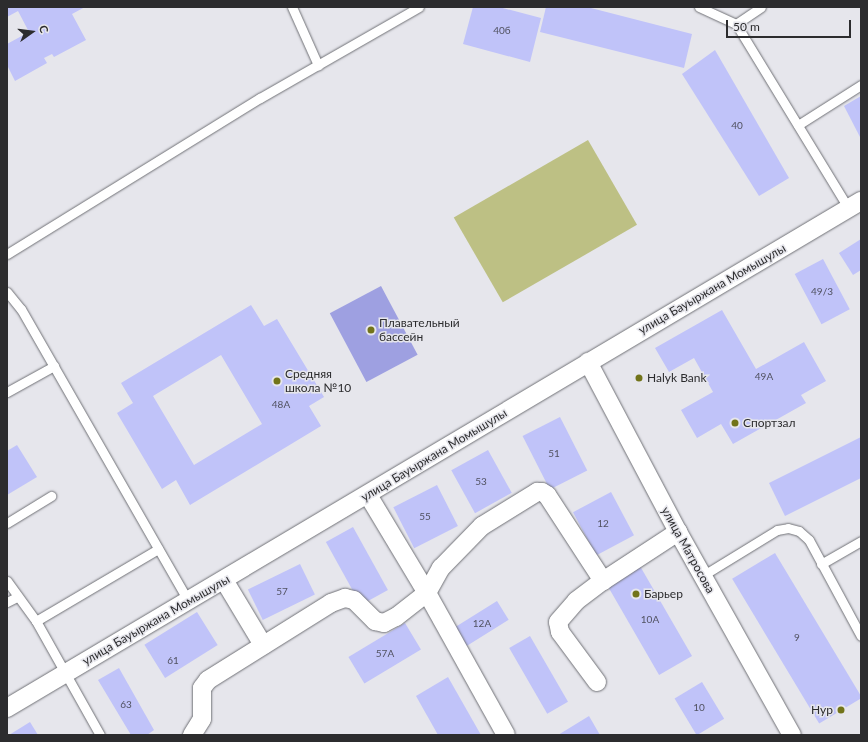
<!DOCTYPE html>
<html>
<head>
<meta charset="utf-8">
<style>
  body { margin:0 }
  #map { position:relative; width:868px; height:742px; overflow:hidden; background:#e6e6ec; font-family:Lato,sans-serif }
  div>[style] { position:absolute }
  .green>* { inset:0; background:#bdc084; transform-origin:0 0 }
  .water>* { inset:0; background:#9ea0e1; transform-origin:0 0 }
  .building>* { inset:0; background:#c0c3f9; transform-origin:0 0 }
  .roads { filter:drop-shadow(0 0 1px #707176) drop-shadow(0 0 1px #707176) }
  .service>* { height:9px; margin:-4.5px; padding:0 4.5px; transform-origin:4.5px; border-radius:4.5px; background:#fff }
  .minor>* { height:18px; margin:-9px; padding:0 9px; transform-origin:9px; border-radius:9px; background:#fff }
  .dots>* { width:11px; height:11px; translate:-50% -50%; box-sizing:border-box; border:2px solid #e6e6ec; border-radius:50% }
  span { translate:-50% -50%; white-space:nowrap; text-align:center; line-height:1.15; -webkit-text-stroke:3px #e6e6ec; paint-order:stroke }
  .number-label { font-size:10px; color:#515261 }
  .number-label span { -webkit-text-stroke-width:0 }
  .street-label { font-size:12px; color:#2c2c2e }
  .poi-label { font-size:12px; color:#2c2c2e }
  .left { translate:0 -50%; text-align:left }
  .right { translate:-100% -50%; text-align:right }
  .frame { position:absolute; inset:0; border:8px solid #2c2c2e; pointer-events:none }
  .north { position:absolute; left:12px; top:12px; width:40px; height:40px; -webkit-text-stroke:3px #e6e6ec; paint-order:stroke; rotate:76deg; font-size:11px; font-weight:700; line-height:16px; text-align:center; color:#2c2c2e }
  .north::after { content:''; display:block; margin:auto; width:14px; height:18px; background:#2c2c2e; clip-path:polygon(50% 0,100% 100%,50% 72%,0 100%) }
  .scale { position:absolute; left:726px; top:20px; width:125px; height:18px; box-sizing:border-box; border:2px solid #2c2c2e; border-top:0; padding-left:5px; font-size:12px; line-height:14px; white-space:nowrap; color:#2c2c2e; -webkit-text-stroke:3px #e6e6ec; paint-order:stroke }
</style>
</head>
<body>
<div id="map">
  <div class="green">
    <i style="left:588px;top:140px;width:98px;height:155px;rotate:60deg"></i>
  </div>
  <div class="water">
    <i style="left:381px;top:286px;width:78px;height:58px;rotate:62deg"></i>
  </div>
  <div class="building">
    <i style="clip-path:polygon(7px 7px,85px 7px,72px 14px,86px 40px,54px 57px,52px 54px,44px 58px,47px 63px,15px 81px,7px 65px,7px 44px,29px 32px,18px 11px,7px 17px)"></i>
    <i style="clip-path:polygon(473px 7px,499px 7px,541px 18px,530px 62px,463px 44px)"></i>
    <i style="clip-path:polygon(546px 7px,587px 7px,692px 34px,684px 68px,540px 32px)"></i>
    <i style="clip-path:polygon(715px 50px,789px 178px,759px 196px,682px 74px)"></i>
    <i style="clip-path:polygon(861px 96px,861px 137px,860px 137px,844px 106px)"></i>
    <i style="clip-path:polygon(861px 239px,861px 270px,853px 275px,839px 253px)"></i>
    <i style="left:823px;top:259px;width:57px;height:32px;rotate:62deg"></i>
    <i style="clip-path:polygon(evenodd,251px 305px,264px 326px,277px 319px,324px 397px,309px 406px,321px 426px,190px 505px,176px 480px,162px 489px,117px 413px,133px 403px,121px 383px,251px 305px,221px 355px,262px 424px,194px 465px,153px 396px,221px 355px)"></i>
    <i style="clip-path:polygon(722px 310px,756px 369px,804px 342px,826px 381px,801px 395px,806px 403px,733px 444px,721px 424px,697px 438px,681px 410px,713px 392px,694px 358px,669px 372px,655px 348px)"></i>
    <i style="left:560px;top:417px;width:60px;height:42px;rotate:63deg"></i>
    <i style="clip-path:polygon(861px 437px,861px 478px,785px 516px,769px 483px)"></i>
    <i style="clip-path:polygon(17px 445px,37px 477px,7px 495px,7px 451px)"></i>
    <i style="left:488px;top:450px;width:49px;height:42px;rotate:61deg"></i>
    <i style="left:437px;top:485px;width:46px;height:49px;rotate:63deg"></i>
    <i style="left:611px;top:492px;width:49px;height:43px;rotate:62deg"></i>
    <i style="left:353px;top:527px;width:72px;height:31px;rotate:61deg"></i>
    <i style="left:775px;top:553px;width:169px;height:50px;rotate:59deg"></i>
    <i style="left:300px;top:564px;width:34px;height:58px;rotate:64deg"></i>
    <i style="left:640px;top:566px;width:104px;height:38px;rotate:60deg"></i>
    <i style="left:497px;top:601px;width:22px;height:50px;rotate:58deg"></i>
    <i style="left:197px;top:612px;width:39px;height:62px;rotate:58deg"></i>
    <i style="left:405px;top:623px;width:31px;height:66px;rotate:59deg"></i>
    <i style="left:530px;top:636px;width:76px;height:24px;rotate:60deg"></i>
    <i style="clip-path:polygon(119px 668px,154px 730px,147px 735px,131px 735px,98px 680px)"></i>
    <i style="clip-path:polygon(448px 677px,481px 735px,438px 735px,416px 696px)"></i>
    <i style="left:702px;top:682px;width:43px;height:32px;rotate:59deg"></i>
    <i style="clip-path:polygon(589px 716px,600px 735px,558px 735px)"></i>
    <i style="clip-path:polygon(30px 722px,38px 735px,9px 735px)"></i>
  </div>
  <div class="roads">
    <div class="service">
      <i style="left:292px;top:7px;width:64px;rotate:65.9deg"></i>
      <i style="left:699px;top:7px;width:41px;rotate:24.7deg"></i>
      <i style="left:736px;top:24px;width:217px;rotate:58.6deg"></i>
      <i style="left:736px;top:24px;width:30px;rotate:-34deg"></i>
      <i style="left:798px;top:125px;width:75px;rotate:-32.4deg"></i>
      <i style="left:7px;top:254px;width:297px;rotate:-31.7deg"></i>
      <i style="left:260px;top:98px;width:183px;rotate:-29.8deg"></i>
      <i style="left:7px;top:292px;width:22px;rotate:51deg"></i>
      <i style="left:21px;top:309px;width:336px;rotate:60.2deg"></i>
      <i style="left:7px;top:392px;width:54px;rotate:-29deg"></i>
      <i style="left:7px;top:523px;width:52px;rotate:-31.5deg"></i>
      <i style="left:821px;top:564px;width:46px;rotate:-29.9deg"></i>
      <i style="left:702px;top:576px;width:88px;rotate:-31.5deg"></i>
      <i style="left:777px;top:530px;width:11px;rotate:-10deg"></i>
      <i style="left:788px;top:528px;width:11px;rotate:15deg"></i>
      <i style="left:799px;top:531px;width:13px;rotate:42deg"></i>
      <i style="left:809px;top:540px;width:109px;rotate:61.6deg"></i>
      <i style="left:7px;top:581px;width:49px;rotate:54.1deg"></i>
      <i style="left:7px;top:602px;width:11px;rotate:-27deg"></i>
      <i style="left:100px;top:735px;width:131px;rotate:-119.3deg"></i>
      <i style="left:36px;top:621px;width:142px;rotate:-30.5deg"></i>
    </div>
    <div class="minor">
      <i style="left:588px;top:362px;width:192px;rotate:62.1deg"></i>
      <i style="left:678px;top:532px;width:233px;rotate:60.7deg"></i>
      <i style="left:368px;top:495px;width:114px;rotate:59deg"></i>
      <i style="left:427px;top:593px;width:162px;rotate:60.9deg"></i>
      <i style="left:224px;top:580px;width:76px;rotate:59deg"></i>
      <i style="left:597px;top:682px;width:62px;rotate:-126.5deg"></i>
      <i style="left:560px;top:632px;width:10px;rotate:-101deg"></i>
      <i style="left:558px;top:622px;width:28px;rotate:-49deg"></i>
      <i style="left:576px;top:601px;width:34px;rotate:-37deg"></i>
      <i style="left:7px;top:708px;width:993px;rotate:-30.7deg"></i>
      <i style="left:192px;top:735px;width:19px;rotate:-58deg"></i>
      <i style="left:202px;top:719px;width:31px;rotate:-90deg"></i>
      <i style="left:202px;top:688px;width:10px;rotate:-53deg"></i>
      <i style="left:208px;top:680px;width:145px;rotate:-32deg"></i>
      <i style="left:331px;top:603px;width:15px;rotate:-20deg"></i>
      <i style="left:345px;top:598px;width:9px;rotate:13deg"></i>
      <i style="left:354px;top:600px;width:30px;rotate:45deg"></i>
      <i style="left:375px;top:621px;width:9px;rotate:13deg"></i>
      <i style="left:384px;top:623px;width:13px;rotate:-27deg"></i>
      <i style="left:396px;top:617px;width:39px;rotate:-38deg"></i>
      <i style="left:427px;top:593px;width:29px;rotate:-61deg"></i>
      <i style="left:441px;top:568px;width:59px;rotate:-45.7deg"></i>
      <i style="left:482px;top:526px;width:65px;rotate:-31.7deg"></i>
      <i style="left:537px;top:492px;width:5px"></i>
      <i style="left:542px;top:492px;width:6px;rotate:31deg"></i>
      <i style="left:547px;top:495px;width:103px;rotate:56.9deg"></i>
      <i style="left:603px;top:581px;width:90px;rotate:-33.2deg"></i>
    </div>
  </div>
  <div class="dots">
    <i style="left:371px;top:330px;background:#72741a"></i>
    <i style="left:639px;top:378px;background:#72741a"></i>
    <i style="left:277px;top:381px;background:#72741a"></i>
    <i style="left:735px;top:423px;background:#72741a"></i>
    <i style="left:636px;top:594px;background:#72741a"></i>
    <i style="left:841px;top:710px;background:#72741a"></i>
  </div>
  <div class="number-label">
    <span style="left:502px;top:31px">40б</span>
    <span style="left:737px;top:126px">40</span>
    <span style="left:822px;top:292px">49/3</span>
    <span style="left:764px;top:377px">49А</span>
    <span style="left:281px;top:405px">48А</span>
    <span style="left:554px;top:454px">51</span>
    <span style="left:481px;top:482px">53</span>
    <span style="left:425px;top:517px">55</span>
    <span style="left:603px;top:524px">12</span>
    <span style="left:282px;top:592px">57</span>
    <span style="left:650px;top:620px">10А</span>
    <span style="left:482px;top:624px">12А</span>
    <span style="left:797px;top:638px">9</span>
    <span style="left:385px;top:654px">57А</span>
    <span style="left:173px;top:661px">61</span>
    <span style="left:126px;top:705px">63</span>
    <span style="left:699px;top:708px">10</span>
  </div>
  <div class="street-label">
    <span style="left:712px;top:289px;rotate:-30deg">улица Бауыржана Момышулы</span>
    <span style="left:434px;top:455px;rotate:-31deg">улица Бауыржана Момышулы</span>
    <span style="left:688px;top:550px;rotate:61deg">улица Матросова</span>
    <span style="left:156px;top:620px;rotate:-30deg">улица Бауыржана Момышулы</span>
  </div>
  <div class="poi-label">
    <span class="left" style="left:379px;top:330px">Плавательный<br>бассейн</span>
    <span class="left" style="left:285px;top:381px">Средняя<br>школа №10</span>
    <span class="left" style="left:647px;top:378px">Halyk Bank</span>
    <span class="left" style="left:743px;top:423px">Спортзал</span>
    <span class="left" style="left:644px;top:594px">Барьер</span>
    <span class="right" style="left:833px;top:710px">Нур</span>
  </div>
  <div class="frame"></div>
  <div class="north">С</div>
  <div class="scale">50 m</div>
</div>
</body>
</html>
